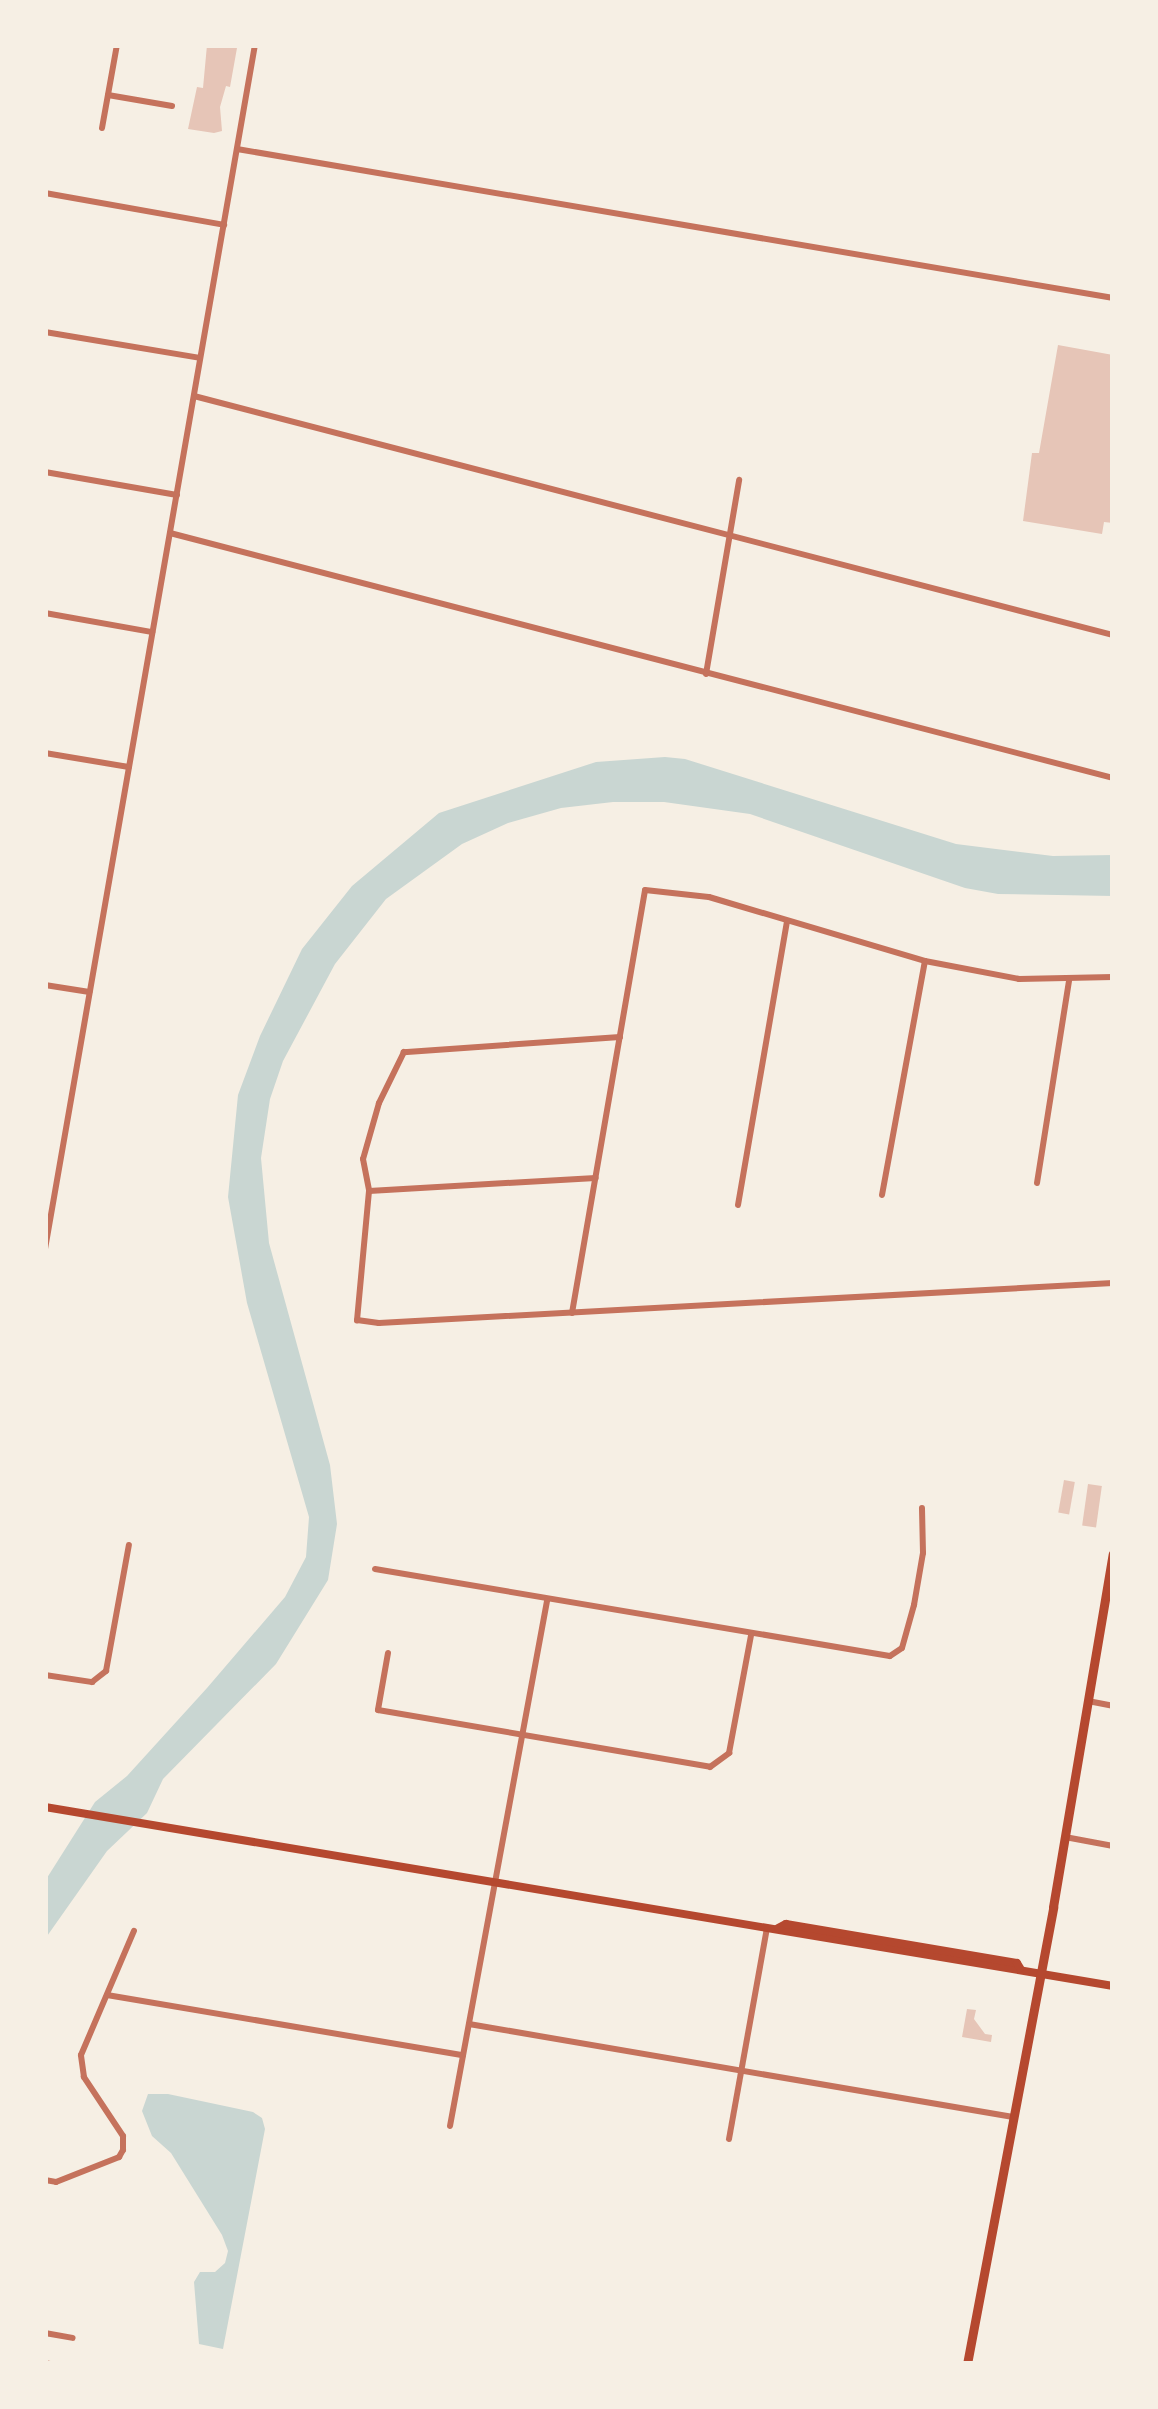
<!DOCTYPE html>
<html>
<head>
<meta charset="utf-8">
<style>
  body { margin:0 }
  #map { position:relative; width:1158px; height:2409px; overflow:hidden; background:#f6efe4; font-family:Rubik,sans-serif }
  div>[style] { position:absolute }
  .water>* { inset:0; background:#c9d6d2 }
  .building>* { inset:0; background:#e6c5b7; transform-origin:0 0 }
  .minor>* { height:6px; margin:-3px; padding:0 3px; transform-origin:3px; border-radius:3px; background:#c5725c }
  .secondary>* { height:8px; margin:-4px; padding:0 4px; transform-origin:4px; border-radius:4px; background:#b5482f }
  .primary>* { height:9px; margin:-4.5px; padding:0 4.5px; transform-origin:4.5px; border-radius:4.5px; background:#b5482f }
  .rail>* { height:2.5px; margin:-1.25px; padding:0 1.25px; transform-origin:1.25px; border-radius:1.25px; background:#cf8b77 }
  span { translate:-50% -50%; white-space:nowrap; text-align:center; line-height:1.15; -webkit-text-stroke:8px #f6efe4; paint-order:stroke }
  .frame { position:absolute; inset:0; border:48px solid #f6efe4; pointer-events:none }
</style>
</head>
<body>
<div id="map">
  <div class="water">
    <i style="clip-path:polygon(665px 757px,685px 759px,956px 844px,1053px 856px,1113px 855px,1113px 896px,998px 894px,965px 888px,750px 814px,664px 802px,613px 802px,561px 808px,508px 823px,462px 844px,386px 899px,335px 964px,283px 1061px,270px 1099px,261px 1158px,269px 1243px,330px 1465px,337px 1524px,328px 1580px,276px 1664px,163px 1779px,147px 1813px,107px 1851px,45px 1939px,45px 1881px,95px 1802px,127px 1776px,207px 1688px,285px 1597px,306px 1557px,309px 1517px,247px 1303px,228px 1197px,238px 1095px,260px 1036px,302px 949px,352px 886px,439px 813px,596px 762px)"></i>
    <i style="clip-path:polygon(148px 2094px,168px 2094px,253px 2112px,262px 2118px,265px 2129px,223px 2349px,199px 2344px,194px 2282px,200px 2272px,215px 2272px,225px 2263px,228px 2251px,222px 2235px,171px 2153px,152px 2136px,142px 2111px)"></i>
  </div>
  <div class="building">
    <i style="clip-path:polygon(207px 45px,237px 48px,230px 87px,226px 86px,220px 107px,222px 131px,214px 133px,188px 129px,197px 87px,203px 88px)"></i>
    <i style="clip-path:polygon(1058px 345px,1113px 355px,1113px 523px,1104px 522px,1102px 534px,1023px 521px,1032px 453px,1039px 453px)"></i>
    <i style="left:1064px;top:1480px;width:11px;height:33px;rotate:10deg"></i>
    <i style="left:1088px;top:1484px;width:14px;height:42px;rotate:8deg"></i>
    <i style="clip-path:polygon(967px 2009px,976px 2010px,974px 2019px,985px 2034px,992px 2035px,991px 2042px,962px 2037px)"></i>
  </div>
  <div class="minor">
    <i style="left:108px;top:95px;width:65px;rotate:9.8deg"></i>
    <i style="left:102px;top:128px;width:84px;rotate:-79.8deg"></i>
    <i style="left:237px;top:149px;width:889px;rotate:9.65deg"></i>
    <i style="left:45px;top:193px;width:182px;rotate:10.1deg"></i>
    <i style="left:45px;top:332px;width:157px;rotate:9.5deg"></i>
    <i style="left:194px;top:396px;width:950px;rotate:14.58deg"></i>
    <i style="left:45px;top:472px;width:134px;rotate:9.9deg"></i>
    <i style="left:170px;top:533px;width:974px;rotate:14.56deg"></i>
    <i style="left:45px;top:613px;width:109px;rotate:10.1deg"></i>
    <i style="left:706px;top:674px;width:197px;rotate:-80.3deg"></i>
    <i style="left:45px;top:753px;width:85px;rotate:9.5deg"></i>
    <i style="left:45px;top:985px;width:45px;rotate:9deg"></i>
    <i style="left:620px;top:1037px;width:217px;rotate:176deg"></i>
    <i style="left:404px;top:1052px;width:57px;rotate:116.1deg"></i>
    <i style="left:379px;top:1103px;width:58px;rotate:105.9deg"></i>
    <i style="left:363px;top:1159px;width:33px;rotate:79deg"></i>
    <i style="left:369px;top:1191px;width:130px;rotate:95.3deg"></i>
    <i style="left:357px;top:1320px;width:22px;rotate:8deg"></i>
    <i style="left:379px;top:1323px;width:735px;rotate:-3.12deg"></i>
    <i style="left:1037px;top:1183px;width:206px;rotate:-81deg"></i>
    <i style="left:369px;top:1191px;width:227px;rotate:-3.3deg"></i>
    <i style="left:882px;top:1195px;width:238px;rotate:-79.6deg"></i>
    <i style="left:738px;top:1205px;width:287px;rotate:-80.2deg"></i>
    <i style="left:45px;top:1249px;width:1222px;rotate:-80.11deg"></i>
    <i style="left:572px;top:1313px;width:429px;rotate:-80.2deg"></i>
    <i style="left:645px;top:890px;width:64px;rotate:6.2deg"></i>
    <i style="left:709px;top:897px;width:225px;rotate:16.5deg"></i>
    <i style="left:925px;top:961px;width:96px;rotate:10.8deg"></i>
    <i style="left:1019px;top:979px;width:94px;rotate:-1.2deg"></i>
    <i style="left:375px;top:1569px;width:522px;rotate:9.59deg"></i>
    <i style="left:890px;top:1656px;width:14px;rotate:-34deg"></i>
    <i style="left:902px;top:1648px;width:45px;rotate:-74.4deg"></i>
    <i style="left:914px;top:1605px;width:53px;rotate:-80.2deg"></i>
    <i style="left:923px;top:1553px;width:45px;rotate:-91.3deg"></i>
    <i style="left:388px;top:1653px;width:58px;rotate:100deg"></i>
    <i style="left:378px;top:1710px;width:337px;rotate:9.7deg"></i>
    <i style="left:710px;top:1767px;width:24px;rotate:-36deg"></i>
    <i style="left:729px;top:1753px;width:120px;rotate:-79.4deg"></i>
    <i style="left:45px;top:1675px;width:48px;rotate:8.5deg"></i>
    <i style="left:92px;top:1682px;width:18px;rotate:-38deg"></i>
    <i style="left:106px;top:1671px;width:128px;rotate:-79.7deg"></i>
    <i style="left:1088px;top:1701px;width:25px;rotate:11deg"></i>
    <i style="left:1065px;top:1837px;width:49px;rotate:10.6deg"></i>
    <i style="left:107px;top:1995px;width:361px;rotate:9.6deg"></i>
    <i style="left:469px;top:2024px;width:552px;rotate:9.7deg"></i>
    <i style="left:450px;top:2126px;width:534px;rotate:-79.53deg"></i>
    <i style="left:729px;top:2139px;width:215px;rotate:-79.8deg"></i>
    <i style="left:45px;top:2180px;width:11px;rotate:10deg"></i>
    <i style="left:56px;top:2182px;width:68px;rotate:-21.6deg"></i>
    <i style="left:119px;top:2157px;width:8px;rotate:-60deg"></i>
    <i style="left:123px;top:2150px;width:14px;rotate:-90deg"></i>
    <i style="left:123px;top:2136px;width:71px;rotate:-123.5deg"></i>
    <i style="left:84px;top:2077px;width:22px;rotate:-98deg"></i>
    <i style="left:81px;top:2055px;width:135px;rotate:-66.9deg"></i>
    <i style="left:45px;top:2333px;width:28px;rotate:10deg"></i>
  </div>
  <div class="secondary">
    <i style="left:45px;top:1807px;width:1083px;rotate:9.51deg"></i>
    <i style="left:778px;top:1928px;width:9px;rotate:-27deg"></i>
    <i style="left:786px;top:1924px;width:234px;rotate:9.6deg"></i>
    <i style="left:1017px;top:1963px;width:6px;rotate:59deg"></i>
  </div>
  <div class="primary">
    <i style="left:967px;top:2364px;width:465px;rotate:-79.3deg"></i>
    <i style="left:1053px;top:1907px;width:358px;rotate:-80.4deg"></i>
  </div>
  <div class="rail">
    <i style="left:45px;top:2361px;width:16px;rotate:11deg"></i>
  </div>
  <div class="frame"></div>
</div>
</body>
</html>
